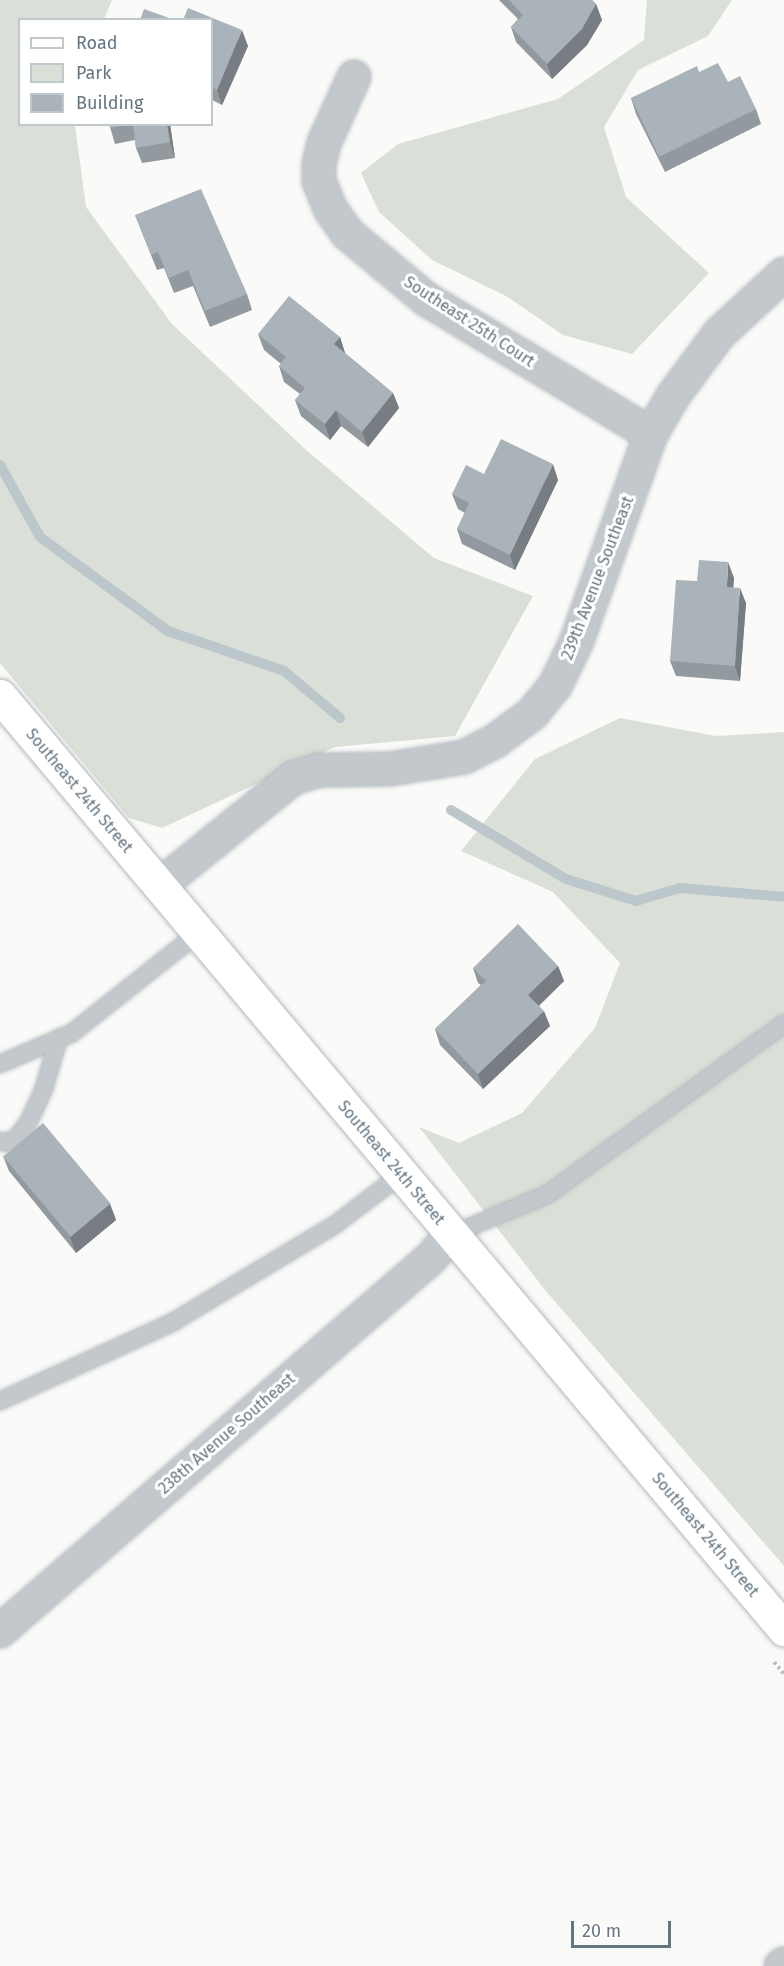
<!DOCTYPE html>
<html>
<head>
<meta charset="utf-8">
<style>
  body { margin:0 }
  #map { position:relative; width:784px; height:1966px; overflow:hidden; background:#fafaf8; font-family:"Fira Sans",sans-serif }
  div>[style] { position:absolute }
  .green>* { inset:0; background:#dadfd7 }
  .stream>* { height:10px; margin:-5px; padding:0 5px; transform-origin:5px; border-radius:5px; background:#bbc7cb }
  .path>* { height:4px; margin-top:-2px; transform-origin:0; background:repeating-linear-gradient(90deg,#bbbfc2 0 3px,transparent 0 6px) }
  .roads { filter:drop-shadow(0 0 2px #b3babf) drop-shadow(0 0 2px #b3babf) }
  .lane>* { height:16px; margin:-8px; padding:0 8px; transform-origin:8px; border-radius:8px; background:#c3c8cc }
  .street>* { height:32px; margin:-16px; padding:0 16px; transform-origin:16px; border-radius:16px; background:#c3c8cc }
  .secondary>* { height:33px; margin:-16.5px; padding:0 16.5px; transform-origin:16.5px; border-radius:16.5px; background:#fff }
  .wall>* { inset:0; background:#929a9f }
  .shaded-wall>* { inset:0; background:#777d82 }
  .building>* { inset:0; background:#aab3b9; transform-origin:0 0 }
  span { translate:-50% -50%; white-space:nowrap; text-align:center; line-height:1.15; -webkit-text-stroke:6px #fff; paint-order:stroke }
  .street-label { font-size:16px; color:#657683 }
  .legend { position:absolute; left:18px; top:18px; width:195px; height:108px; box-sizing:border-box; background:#fff; border:2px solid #c1c8cd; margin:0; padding:8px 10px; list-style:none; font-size:18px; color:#657683 }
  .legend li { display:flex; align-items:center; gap:12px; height:30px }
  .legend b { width:30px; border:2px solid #c1c8cd }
  .scale { position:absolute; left:571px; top:1921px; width:100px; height:27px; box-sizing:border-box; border:3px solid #657683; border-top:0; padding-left:8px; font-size:18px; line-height:21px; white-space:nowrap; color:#657683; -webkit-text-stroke:4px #fff; paint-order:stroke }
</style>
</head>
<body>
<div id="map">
  <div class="green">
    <i style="clip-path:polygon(0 0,112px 0,104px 19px,20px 20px,20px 124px,75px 125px,86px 207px,172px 324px,305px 449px,434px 558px,533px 596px,455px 736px,335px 747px,162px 828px,129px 818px,0 663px)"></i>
    <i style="clip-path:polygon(647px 0,732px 0,708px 36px,638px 70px,604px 127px,626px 197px,709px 273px,632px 354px,563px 335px,506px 296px,432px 260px,379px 212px,361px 173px,398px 144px,558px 99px,644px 40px)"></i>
    <i style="clip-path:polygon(620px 718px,716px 736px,784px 732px,784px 1566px,545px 1290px,419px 1127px,459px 1143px,522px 1113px,595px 1028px,620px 963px,553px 892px,461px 851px,535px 759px)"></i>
  </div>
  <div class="stream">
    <i style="left:0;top:465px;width:82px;rotate:60.9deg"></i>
    <i style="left:40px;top:537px;width:159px;rotate:36.3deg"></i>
    <i style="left:168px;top:631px;width:123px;rotate:19deg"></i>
    <i style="left:284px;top:671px;width:73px;rotate:40deg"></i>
    <i style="left:451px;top:810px;width:134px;rotate:31deg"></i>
    <i style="left:566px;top:879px;width:73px;rotate:17.4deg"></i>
    <i style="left:636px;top:901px;width:46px;rotate:-16.5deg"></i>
    <i style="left:680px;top:888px;width:104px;rotate:4.9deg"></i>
  </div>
  <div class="path">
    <i style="left:774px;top:1662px;width:16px;rotate:50deg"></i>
  </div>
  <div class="roads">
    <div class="lane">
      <i style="left:0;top:1064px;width:78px;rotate:-23.3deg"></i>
      <i style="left:72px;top:1033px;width:161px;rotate:-38.4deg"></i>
      <i style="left:0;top:1141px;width:7px;rotate:16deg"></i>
      <i style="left:7px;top:1143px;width:12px;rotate:-31deg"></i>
      <i style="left:17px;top:1137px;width:18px;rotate:-52deg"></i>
      <i style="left:28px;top:1123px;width:38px;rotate:-65deg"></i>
      <i style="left:44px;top:1088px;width:52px;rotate:-73.3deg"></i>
      <i style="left:451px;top:1235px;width:105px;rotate:-22.9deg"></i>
      <i style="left:548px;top:1194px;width:291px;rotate:-35.8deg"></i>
      <i style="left:0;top:1401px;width:190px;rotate:-24.5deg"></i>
      <i style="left:173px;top:1322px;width:190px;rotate:-31deg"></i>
      <i style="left:336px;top:1224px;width:81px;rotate:-37.4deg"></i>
    </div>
    <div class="street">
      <i style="left:354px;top:77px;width:72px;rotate:114.4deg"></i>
      <i style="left:324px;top:143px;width:23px;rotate:103deg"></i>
      <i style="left:319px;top:165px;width:16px;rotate:90deg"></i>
      <i style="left:319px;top:181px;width:31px;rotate:68deg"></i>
      <i style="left:331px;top:210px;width:29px;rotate:55deg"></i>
      <i style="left:348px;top:234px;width:102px;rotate:39.8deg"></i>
      <i style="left:426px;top:299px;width:262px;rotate:31deg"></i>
      <i style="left:159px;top:886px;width:172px;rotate:-38.9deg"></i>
      <i style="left:293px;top:778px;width:27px;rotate:-17deg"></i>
      <i style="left:319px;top:770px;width:71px;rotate:-0.8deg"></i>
      <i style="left:390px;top:769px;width:75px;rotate:-9.2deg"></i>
      <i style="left:464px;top:757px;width:35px;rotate:-27deg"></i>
      <i style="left:495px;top:741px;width:46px;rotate:-36.1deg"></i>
      <i style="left:532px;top:714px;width:36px;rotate:-51deg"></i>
      <i style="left:555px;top:686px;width:48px;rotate:-64deg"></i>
      <i style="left:576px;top:643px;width:222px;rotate:-70.3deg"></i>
      <i style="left:651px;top:434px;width:44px;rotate:-59.9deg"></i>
      <i style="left:673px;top:396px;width:77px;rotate:-53.4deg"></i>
      <i style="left:719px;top:334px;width:88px;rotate:-42.7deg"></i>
      <i style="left:0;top:1631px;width:570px;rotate:-40.87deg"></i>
      <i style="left:431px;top:1258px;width:30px;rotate:-49deg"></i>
      <i style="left:781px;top:1966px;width:4px;rotate:-34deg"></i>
    </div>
    <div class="secondary">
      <i style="left:0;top:696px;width:1219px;rotate:49.96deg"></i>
    </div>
  </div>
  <div class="wall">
    <i style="clip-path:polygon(499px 0,592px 0,596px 4px,602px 20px,587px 45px,552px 79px,516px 42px,511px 27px,518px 19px)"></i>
    <i style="clip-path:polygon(212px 20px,248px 46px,222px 105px,212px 100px)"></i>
    <i style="clip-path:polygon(699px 72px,728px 82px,756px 109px,761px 124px,665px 172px,636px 114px,631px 98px)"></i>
    <i style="clip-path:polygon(109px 124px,170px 124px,175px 158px,142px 163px,136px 148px,135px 140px,115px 144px)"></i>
    <i style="clip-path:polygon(135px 215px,247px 294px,252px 310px,210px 327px,193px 286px,174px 293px,164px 268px,157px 270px)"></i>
    <i style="clip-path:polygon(258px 334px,340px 337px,345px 353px,393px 393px,399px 408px,368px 447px,341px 426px,330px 440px,301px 416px,295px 400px,300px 394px,284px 382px,279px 366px,281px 364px,264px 350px)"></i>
    <i style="clip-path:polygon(484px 474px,558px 480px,515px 570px,462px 544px,457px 529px,465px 513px,458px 509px,452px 494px)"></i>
    <i style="clip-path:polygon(734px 578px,733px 588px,746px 603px,740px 681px,676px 676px,670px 661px,697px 581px)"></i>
    <i style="clip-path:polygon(558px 966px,564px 981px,539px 1006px,550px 1026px,483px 1089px,440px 1045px,435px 1029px,481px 985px,478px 983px,473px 968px)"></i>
    <i style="clip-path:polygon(3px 1156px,110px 1204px,116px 1220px,76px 1253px,9px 1171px)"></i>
  </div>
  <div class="shaded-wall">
    <i style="clip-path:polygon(596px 4px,602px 20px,587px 45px,552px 79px,547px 64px)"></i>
    <i style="clip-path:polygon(242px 30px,248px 46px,222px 105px,217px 90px)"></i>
    <i style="clip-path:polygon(167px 124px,170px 124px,175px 158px,170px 142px)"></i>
    <i style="clip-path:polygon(340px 337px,345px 353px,340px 360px,334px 344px)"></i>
    <i style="clip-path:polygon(393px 393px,399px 408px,368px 447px,362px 432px)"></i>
    <i style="clip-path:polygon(336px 410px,341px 426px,330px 440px,325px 424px)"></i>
    <i style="clip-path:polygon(553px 464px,558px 480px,515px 570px,510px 555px)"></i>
    <i style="clip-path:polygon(728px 562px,734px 578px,732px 602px,727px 587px)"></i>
    <i style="clip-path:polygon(740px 588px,746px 603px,740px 681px,735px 666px)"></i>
    <i style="clip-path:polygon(558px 966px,564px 981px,534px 1010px,528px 995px)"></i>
    <i style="clip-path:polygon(544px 1011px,550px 1026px,483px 1089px,478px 1074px)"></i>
    <i style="clip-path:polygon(110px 1204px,116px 1220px,76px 1253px,70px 1237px)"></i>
  </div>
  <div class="building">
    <i style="clip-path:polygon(509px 0,592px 0,596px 4px,582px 29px,547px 64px,511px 27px,523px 15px)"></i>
    <i style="clip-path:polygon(188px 8px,242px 30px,217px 90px,212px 87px,212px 20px,183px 20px)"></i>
    <i style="clip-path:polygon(144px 9px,175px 20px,140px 20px)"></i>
    <i style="clip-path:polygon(718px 63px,728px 82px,740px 76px,756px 109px,659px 157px,631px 98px,697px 66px,699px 72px)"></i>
    <i style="clip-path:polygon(109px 124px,131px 124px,110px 128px)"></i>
    <i style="clip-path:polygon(133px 124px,167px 124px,170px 142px,136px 148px)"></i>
    <i style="clip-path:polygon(201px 189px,247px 294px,205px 311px,188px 270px,169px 278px,158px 252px,151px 255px,135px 215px)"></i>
    <i style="clip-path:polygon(289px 296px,340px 337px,334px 344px,393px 393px,362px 432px,336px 410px,325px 424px,295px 400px,305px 388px,279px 366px,286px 357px,258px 334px)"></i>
    <i style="clip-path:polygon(501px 439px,553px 464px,510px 555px,457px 529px,469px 503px,452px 494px,466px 465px,484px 474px)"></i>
    <i style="clip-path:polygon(699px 560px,728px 562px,727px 587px,740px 588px,735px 666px,670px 661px,676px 580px,697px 581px)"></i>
    <i style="clip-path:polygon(518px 924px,558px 966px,528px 995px,544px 1011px,478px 1074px,435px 1029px,486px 981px,473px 968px)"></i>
    <i style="left:43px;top:1123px;width:105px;height:52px;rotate:50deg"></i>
  </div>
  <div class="street-label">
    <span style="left:469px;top:322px;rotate:33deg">Southeast 25th Court</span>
    <span style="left:598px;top:578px;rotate:-69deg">239th Avenue Southeast</span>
    <span style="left:79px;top:791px;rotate:50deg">Southeast 24th Street</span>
    <span style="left:391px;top:1163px;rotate:50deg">Southeast 24th Street</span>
    <span style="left:227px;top:1434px;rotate:-41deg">238th Avenue Southeast</span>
    <span style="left:705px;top:1535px;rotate:50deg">Southeast 24th Street</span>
  </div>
  <ul class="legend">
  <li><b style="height:8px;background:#fff"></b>Road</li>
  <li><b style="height:16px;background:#dadfd7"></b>Park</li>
  <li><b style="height:16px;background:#aab3b9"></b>Building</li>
  </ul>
  <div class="scale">20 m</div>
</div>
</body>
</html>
